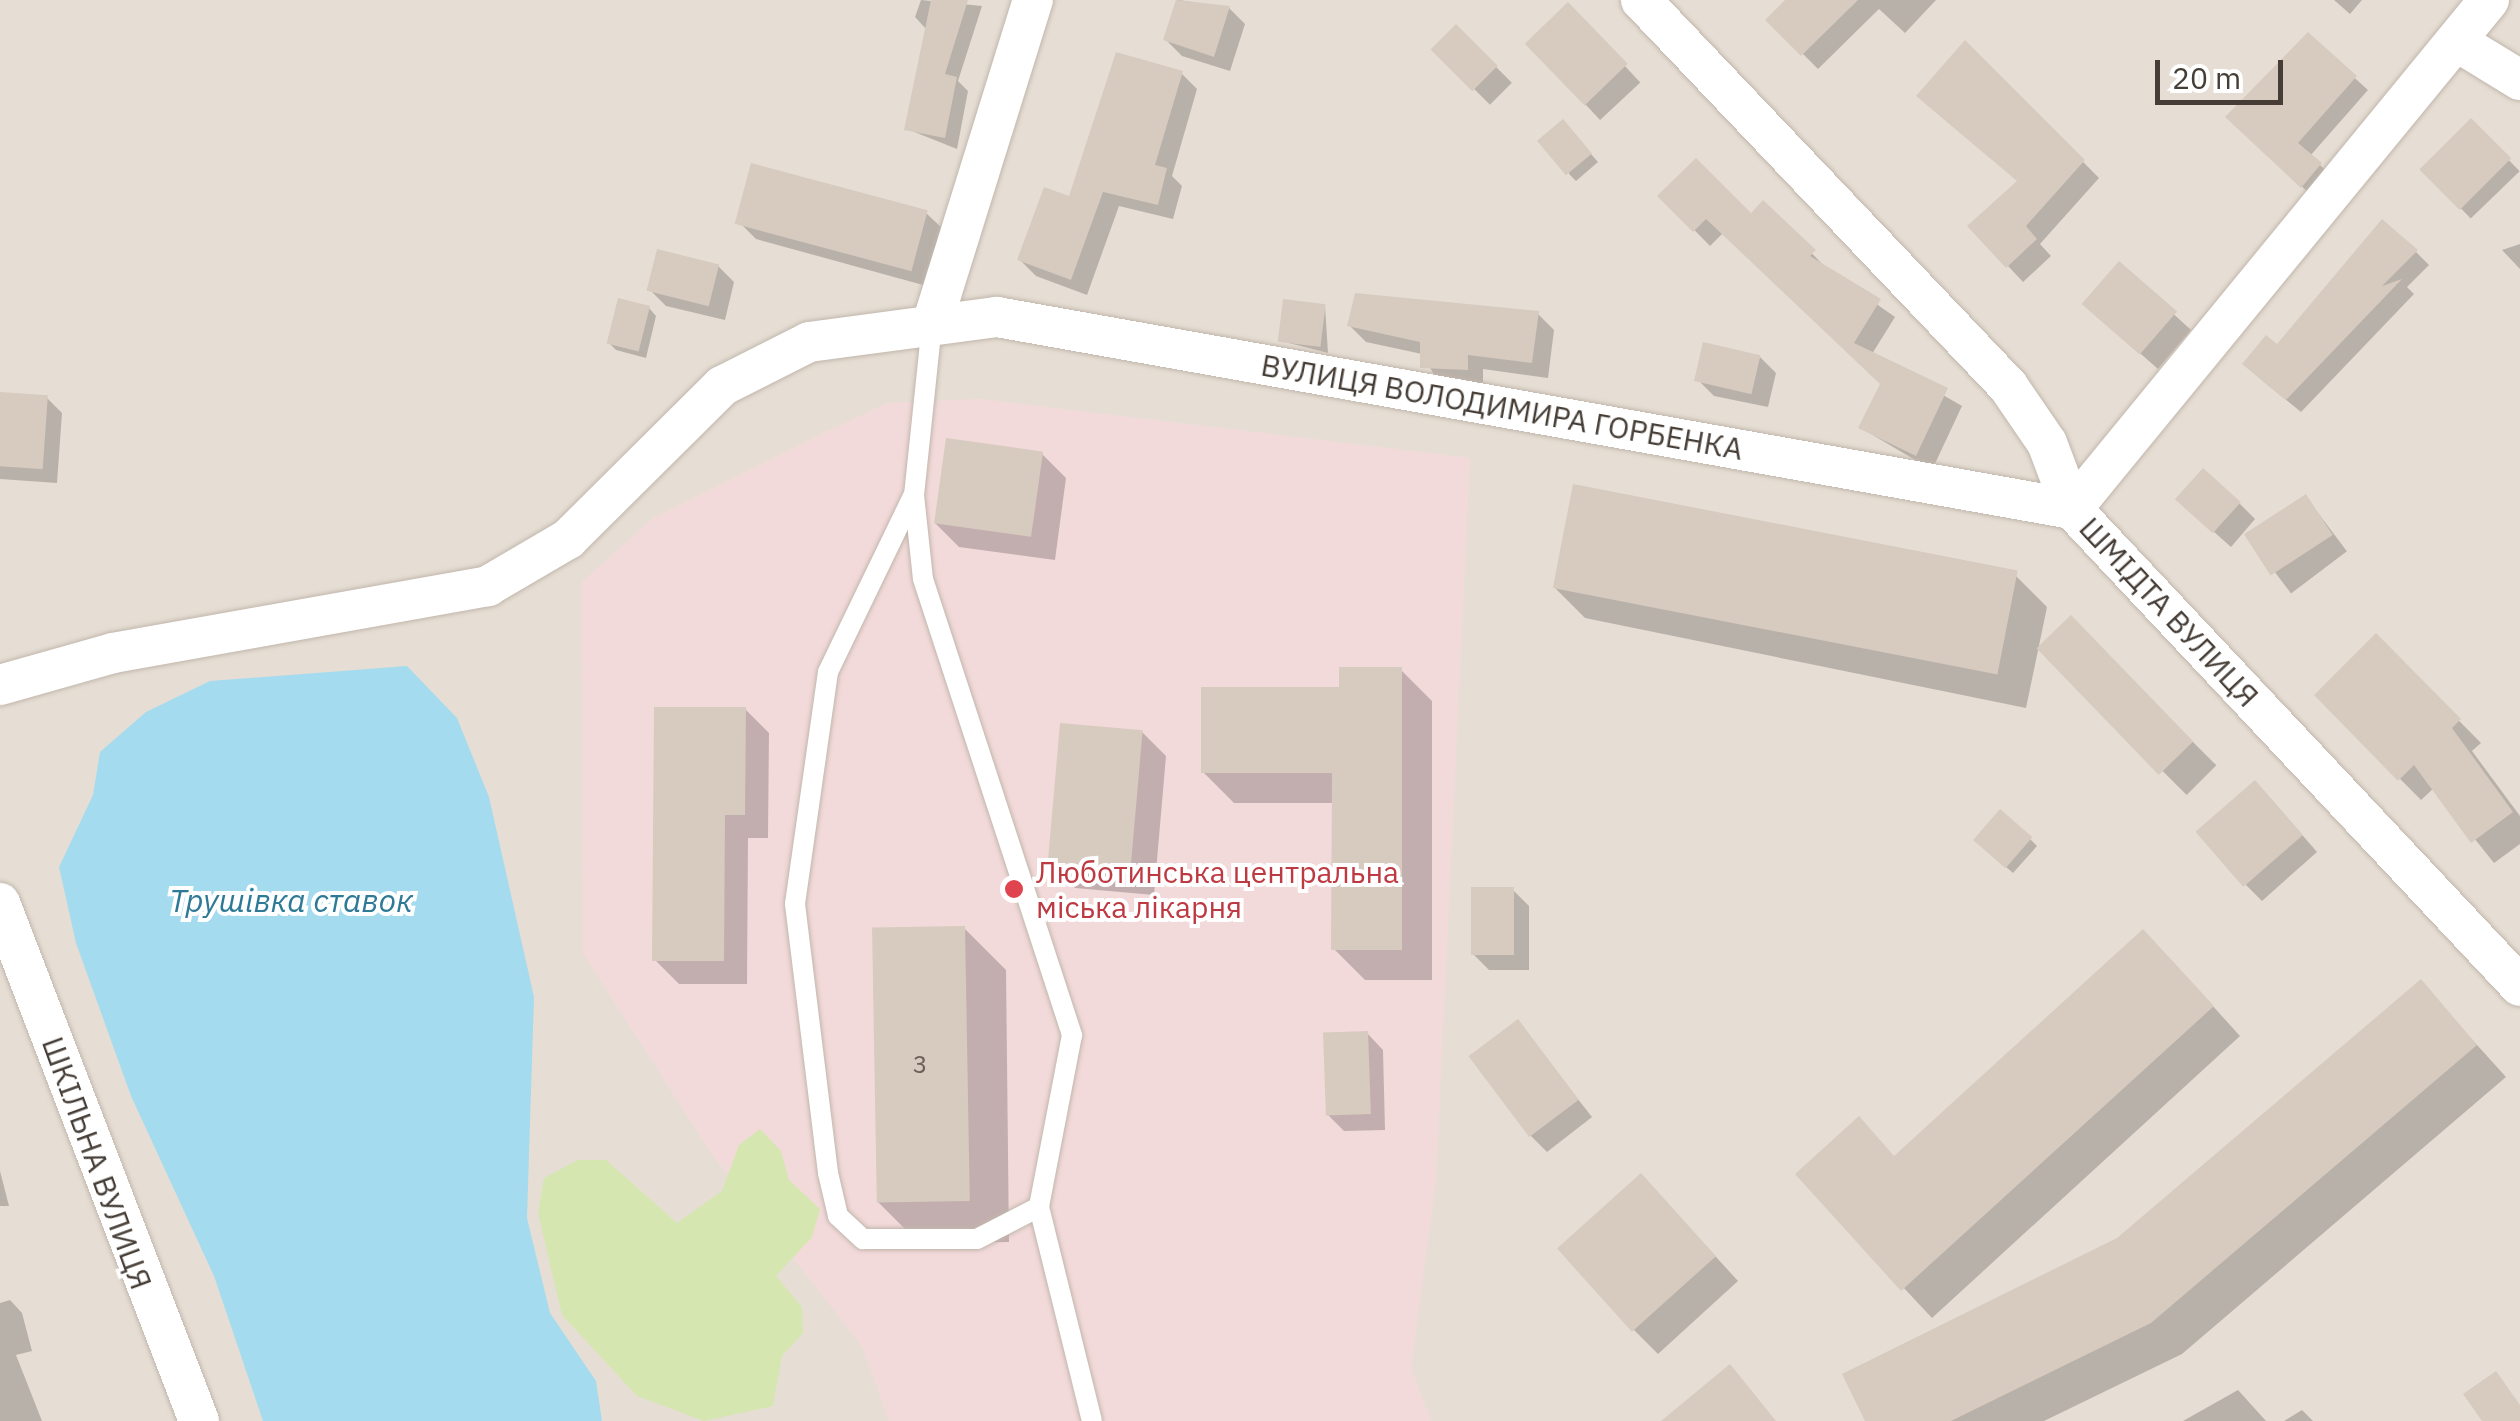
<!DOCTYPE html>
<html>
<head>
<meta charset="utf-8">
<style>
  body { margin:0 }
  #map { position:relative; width:2520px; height:1421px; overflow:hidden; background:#f2ede6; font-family:"IBM Plex Sans",sans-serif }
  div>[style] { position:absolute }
  .residential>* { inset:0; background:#e6ded4; transform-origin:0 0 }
  .medical>* { inset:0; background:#f3dada }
  .green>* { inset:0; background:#d5e6b0 }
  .water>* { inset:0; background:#a4dbee }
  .shadow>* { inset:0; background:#0003; transform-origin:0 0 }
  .building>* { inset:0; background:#d7cabf; transform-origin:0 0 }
  .roads { filter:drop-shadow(0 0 2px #c1b6ac) drop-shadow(0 0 2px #c1b6ac) }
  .service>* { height:20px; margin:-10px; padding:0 10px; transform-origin:10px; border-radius:10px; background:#fff }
  .minor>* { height:40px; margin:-20px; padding:0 20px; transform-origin:20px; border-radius:20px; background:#fff }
  .dots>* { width:28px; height:28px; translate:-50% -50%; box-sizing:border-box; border:5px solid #fff; border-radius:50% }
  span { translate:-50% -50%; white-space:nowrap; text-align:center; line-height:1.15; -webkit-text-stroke:8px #fff; paint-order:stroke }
  .number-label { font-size:25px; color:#6a6058 }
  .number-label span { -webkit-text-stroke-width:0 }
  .street-label { font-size:30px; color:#453d36 }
  .health-label { font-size:30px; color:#be3a42 }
  .left { translate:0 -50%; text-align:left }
  .water-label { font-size:32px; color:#2e7a96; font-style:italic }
  .scale { position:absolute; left:2155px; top:60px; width:128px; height:45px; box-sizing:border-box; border:5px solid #453d36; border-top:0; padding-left:12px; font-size:30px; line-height:35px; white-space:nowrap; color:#453d36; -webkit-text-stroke:8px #fff; paint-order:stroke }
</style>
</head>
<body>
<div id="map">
  <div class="residential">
    <i style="left:0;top:0;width:2520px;height:1421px"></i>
  </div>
  <div class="medical">
    <i style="clip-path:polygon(981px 399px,1470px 458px,1436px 1180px,1411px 1368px,1431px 1421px,889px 1421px,862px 1346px,711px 1153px,583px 953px,582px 582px,653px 518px,827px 431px,888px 403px)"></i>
  </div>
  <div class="green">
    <i style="clip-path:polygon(760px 1129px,781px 1151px,789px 1180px,820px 1209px,812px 1237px,776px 1276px,802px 1307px,803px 1333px,782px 1356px,773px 1406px,704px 1421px,637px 1396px,562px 1315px,538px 1213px,544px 1178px,578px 1160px,606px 1160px,677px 1223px,722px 1191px,739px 1145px)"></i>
  </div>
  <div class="water">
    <i style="clip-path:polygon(407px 666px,457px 718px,489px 797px,534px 997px,527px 1218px,550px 1313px,596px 1381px,602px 1421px,263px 1421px,214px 1276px,131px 1096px,76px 943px,59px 867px,93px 795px,100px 752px,146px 712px,210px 681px)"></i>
  </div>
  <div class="shadow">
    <i style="clip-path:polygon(921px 0,982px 6px,958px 81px,968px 91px,957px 149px,907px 129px,927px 30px,915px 17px)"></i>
    <i style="clip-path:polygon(1179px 0,1229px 8px,1245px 24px,1230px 71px,1182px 56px,1166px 40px)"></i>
    <i style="clip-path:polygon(1789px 0,1936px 0,1905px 33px,1879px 9px,1818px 69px,1769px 20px)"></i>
    <i style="clip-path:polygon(2334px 0,2362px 0,2350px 14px)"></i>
    <i style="left:1568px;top:5px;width:106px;height:55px;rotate:47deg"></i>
    <i style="left:1456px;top:27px;width:79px;height:31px;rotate:45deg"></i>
    <i style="clip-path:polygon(2308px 36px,2368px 90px,2310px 156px,2333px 177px,2314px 198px,2229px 117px)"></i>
    <i style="clip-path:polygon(1965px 43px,2099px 178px,2040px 244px,2051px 256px,2023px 282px,2008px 266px,2019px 182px)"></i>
    <i style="clip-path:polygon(1181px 73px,1197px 89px,1172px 176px,1182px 186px,1173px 219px,1119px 206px,1087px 295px,1036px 276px,1020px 260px)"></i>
    <i style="left:2471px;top:121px;width:70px;height:68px;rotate:46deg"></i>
    <i style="clip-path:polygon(1570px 130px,1598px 162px,1576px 181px,1569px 174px)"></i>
    <i style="clip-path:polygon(1661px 196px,1751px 217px,1764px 204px,1828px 270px,1895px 317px,1872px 354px,1962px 406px,1932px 470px,1861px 428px,1883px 384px,1723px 233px,1710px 246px)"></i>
    <i style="clip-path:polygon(926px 213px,942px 228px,923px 285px,756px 239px,740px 223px)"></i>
    <i style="clip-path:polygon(2520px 244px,2520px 269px,2502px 250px)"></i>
    <i style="clip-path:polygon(2416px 252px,2429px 265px,2407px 287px,2414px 294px,2301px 412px,2258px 377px,2277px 347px)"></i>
    <i style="clip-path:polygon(2119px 264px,2191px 330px,2158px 369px,2101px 319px)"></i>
    <i style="clip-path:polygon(718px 266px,734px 282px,725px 320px,666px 306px,650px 290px)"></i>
    <i style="clip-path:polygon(1325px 306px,1328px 353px,1281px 341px)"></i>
    <i style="clip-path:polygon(649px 308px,656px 316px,646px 358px,616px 350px,609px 343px)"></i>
    <i style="clip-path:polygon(1538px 314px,1554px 330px,1548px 378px,1483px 369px,1483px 385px,1439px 383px,1422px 354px,1366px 342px,1350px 326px)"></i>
    <i style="clip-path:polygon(1760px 357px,1776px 373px,1768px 407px,1714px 396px,1698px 380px)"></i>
    <i style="clip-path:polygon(0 395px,47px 398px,62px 413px,57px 483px,0 479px)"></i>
    <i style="clip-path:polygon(1042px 454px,1066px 478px,1055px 560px,959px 547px,935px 523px)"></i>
    <i style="left:2306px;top:497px;width:68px;height:70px;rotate:53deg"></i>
    <i style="clip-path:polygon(2239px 503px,2255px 519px,2231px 547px,2195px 515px)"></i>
    <i style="clip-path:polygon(2016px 576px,2047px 607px,2026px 708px,1585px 618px,1554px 587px)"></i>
    <i style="left:2070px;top:619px;width:207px;height:42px;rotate:45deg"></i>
    <i style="clip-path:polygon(2376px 637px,2481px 743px,2472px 751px,2520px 816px,2520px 844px,2494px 863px,2434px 788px,2421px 800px,2317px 695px)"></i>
    <i style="clip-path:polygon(1401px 670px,1432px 701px,1432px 980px,1365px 980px,1334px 949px,1334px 803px,1234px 803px,1203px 772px,1341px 689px)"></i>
    <i style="clip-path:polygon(745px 709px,769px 733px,768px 838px,748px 838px,747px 984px,679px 984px,655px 960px)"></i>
    <i style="clip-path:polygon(1142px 732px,1166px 756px,1154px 895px,1075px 888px,1051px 864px)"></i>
    <i style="clip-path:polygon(2271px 799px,2317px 852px,2262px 901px,2246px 885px)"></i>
    <i style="clip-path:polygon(2030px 839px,2037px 846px,2013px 873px,1984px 848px)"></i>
    <i style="clip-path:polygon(1513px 890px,1529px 906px,1529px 970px,1489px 970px,1473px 954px)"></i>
    <i style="clip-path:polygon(964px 928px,1006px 970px,1009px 1242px,919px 1243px,877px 1201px)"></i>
    <i style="clip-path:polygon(2172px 961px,2240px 1036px,1932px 1318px,1798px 1175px,1896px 1158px)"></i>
    <i style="clip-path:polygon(2421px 983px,2506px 1077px,2182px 1354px,2044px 1421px,1868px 1421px,2118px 1240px)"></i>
    <i style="clip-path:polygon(1517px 1022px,1592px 1117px,1547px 1152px,1531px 1136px)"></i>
    <i style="clip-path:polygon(1367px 1033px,1383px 1050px,1385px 1130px,1344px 1131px,1328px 1115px)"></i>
    <i style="clip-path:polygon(0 1171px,9px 1206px,0 1206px)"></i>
    <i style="clip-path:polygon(1664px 1200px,1738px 1281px,1658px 1354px,1634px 1330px)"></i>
    <i style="clip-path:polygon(10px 1300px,22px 1313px,32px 1351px,16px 1355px,42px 1421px,0 1421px,0 1303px)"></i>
    <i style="clip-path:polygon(2238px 1390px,2266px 1421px,2183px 1421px)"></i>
    <i style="clip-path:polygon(2302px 1410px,2313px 1421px,2284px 1421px)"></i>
  </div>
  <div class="building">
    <i style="clip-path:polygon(931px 0,968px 0,945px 74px,957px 77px,945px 138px,904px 130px)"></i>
    <i style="clip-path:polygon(1176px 0,1230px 6px,1214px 57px,1163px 40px)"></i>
    <i style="clip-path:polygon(1785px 0,1858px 0,1801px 56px,1765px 20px)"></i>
    <i style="left:1568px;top:2px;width:86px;height:60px;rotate:46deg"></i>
    <i style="left:1456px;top:24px;width:59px;height:36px;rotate:45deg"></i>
    <i style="clip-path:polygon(2308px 32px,2357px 76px,2298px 143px,2322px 163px,2301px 188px,2225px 117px)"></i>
    <i style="clip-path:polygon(1965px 40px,2085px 160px,2026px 226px,2037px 239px,2006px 268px,1967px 226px,2017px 181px,1916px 96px)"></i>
    <i style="clip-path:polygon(1116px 52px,1183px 71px,1155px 165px,1167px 168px,1158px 205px,1103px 192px,1071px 280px,1017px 260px,1044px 187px,1069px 196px)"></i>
    <i style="left:2471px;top:118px;width:57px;height:73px;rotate:45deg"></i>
    <i style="left:1563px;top:119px;width:45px;height:34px;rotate:50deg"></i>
    <i style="clip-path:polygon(1696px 158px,1751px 213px,1763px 200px,1816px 250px,1810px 256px,1881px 299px,1854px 343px,1948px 388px,1916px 456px,1858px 428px,1880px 384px,1706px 219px,1693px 232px,1657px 196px)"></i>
    <i style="left:751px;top:163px;width:183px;height:63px;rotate:15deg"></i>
    <i style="clip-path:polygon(2382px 219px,2418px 250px,2382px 286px,2402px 279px,2286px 400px,2242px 364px,2266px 335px,2277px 344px)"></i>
    <i style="left:657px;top:249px;width:64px;height:43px;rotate:14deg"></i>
    <i style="left:2119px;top:261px;width:77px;height:57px;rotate:41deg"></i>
    <i style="clip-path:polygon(1355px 293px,1539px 311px,1532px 363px,1468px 355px,1468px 370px,1420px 368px,1420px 342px,1347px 326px)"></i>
    <i style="left:618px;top:298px;width:33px;height:47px;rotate:14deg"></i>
    <i style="left:1283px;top:299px;width:43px;height:43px;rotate:7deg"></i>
    <i style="left:1703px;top:342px;width:59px;height:40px;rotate:13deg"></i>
    <i style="left:0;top:392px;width:48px;height:74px;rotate:4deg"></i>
    <i style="left:946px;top:438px;width:98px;height:86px;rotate:8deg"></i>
    <i style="left:2203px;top:468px;width:51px;height:42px;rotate:42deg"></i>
    <i style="left:1573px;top:484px;width:453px;height:106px;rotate:11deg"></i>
    <i style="left:2306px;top:494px;width:49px;height:74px;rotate:57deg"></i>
    <i style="left:2071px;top:615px;width:176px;height:48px;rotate:46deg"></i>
    <i style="clip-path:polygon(2376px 633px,2461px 719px,2452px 728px,2513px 812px,2471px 843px,2414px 765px,2398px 781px,2314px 695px)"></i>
    <i style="clip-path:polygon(1339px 667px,1402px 667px,1402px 950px,1331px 950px,1332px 773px,1201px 773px,1201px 687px,1339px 687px)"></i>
    <i style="clip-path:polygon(654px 707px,746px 707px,745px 815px,725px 815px,724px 961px,652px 961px)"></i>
    <i style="left:1060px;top:723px;width:83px;height:142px;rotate:5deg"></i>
    <i style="left:2255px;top:780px;width:73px;height:79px;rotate:49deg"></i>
    <i style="left:2000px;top:809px;width:43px;height:41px;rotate:41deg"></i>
    <i style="left:1471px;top:887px;width:43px;height:68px"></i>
    <i style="left:965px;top:926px;width:275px;height:93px;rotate:89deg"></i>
    <i style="clip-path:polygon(2143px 929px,2214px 1006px,1901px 1291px,1795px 1174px,1859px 1116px,1894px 1156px)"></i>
    <i style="clip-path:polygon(2421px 979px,2477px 1045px,2151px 1323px,1951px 1421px,1865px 1421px,1842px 1374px,2117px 1238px)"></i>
    <i style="left:1518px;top:1019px;width:101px;height:62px;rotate:53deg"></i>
    <i style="left:1368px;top:1031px;width:83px;height:45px;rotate:88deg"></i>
    <i style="left:1641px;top:1173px;width:112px;height:113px;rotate:48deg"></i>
    <i style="clip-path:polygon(1730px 1364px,1776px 1421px,1661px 1421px)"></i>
    <i style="clip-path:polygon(2496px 1371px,2520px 1405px,2520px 1421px,2482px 1421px,2463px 1394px)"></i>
  </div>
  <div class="roads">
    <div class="service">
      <i style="left:932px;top:324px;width:172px;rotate:96deg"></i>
      <i style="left:914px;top:495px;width:84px;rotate:83.9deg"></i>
      <i style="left:923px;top:579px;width:480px;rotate:71.9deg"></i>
      <i style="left:1072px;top:1035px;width:175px;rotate:100.9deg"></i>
      <i style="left:1039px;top:1207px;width:220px;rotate:76.1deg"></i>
      <i style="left:913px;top:496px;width:195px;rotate:115.8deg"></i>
      <i style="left:828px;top:672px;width:234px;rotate:98.1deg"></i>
      <i style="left:795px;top:904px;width:271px;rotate:83deg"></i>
      <i style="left:828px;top:1173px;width:44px;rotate:76.9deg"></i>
      <i style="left:838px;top:1216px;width:34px;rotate:43deg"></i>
      <i style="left:863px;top:1239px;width:114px"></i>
      <i style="left:977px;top:1239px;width:70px;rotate:-27.3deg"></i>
    </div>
    <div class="minor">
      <i style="left:1641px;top:0;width:533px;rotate:46.45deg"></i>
      <i style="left:2008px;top:386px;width:69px;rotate:55.6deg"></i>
      <i style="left:2047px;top:443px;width:71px;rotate:69.3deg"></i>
      <i style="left:2072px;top:509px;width:654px;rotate:46.8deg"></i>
      <i style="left:2456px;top:41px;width:75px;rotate:31.4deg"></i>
      <i style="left:932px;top:324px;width:339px;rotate:-72.7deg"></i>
      <i style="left:2072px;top:509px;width:658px;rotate:-50.67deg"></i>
      <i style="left:0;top:685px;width:117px;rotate:-15.8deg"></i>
      <i style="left:113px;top:653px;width:381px;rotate:-10.1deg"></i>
      <i style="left:488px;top:586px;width:93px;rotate:-30.4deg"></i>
      <i style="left:568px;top:539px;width:217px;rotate:-44.8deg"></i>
      <i style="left:722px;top:386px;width:97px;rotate:-26.8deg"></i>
      <i style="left:809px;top:342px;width:190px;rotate:-7.6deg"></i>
      <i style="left:997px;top:317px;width:1092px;rotate:10.13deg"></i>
      <i style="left:0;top:903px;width:555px;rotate:68.98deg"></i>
    </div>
  </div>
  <div class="dots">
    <i style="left:1014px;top:889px;background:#e0444e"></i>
  </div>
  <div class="number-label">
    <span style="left:920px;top:1064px">3</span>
  </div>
  <div class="street-label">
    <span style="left:1502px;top:407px;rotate:10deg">ВУЛИЦЯ ВОЛОДИМИРА ГОРБЕНКА</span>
    <span style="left:2169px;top:612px;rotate:47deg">ШМІДТА ВУЛИЦЯ</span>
    <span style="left:97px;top:1163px;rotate:70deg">ШКІЛЬНА ВУЛИЦЯ</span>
  </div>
  <div class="health-label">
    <span class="left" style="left:1036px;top:889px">Люботинська центральна<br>міська лікарня</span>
  </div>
  <div class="water-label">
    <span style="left:291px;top:900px">Трушівка ставок</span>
  </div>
  <div class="scale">20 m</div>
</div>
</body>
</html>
